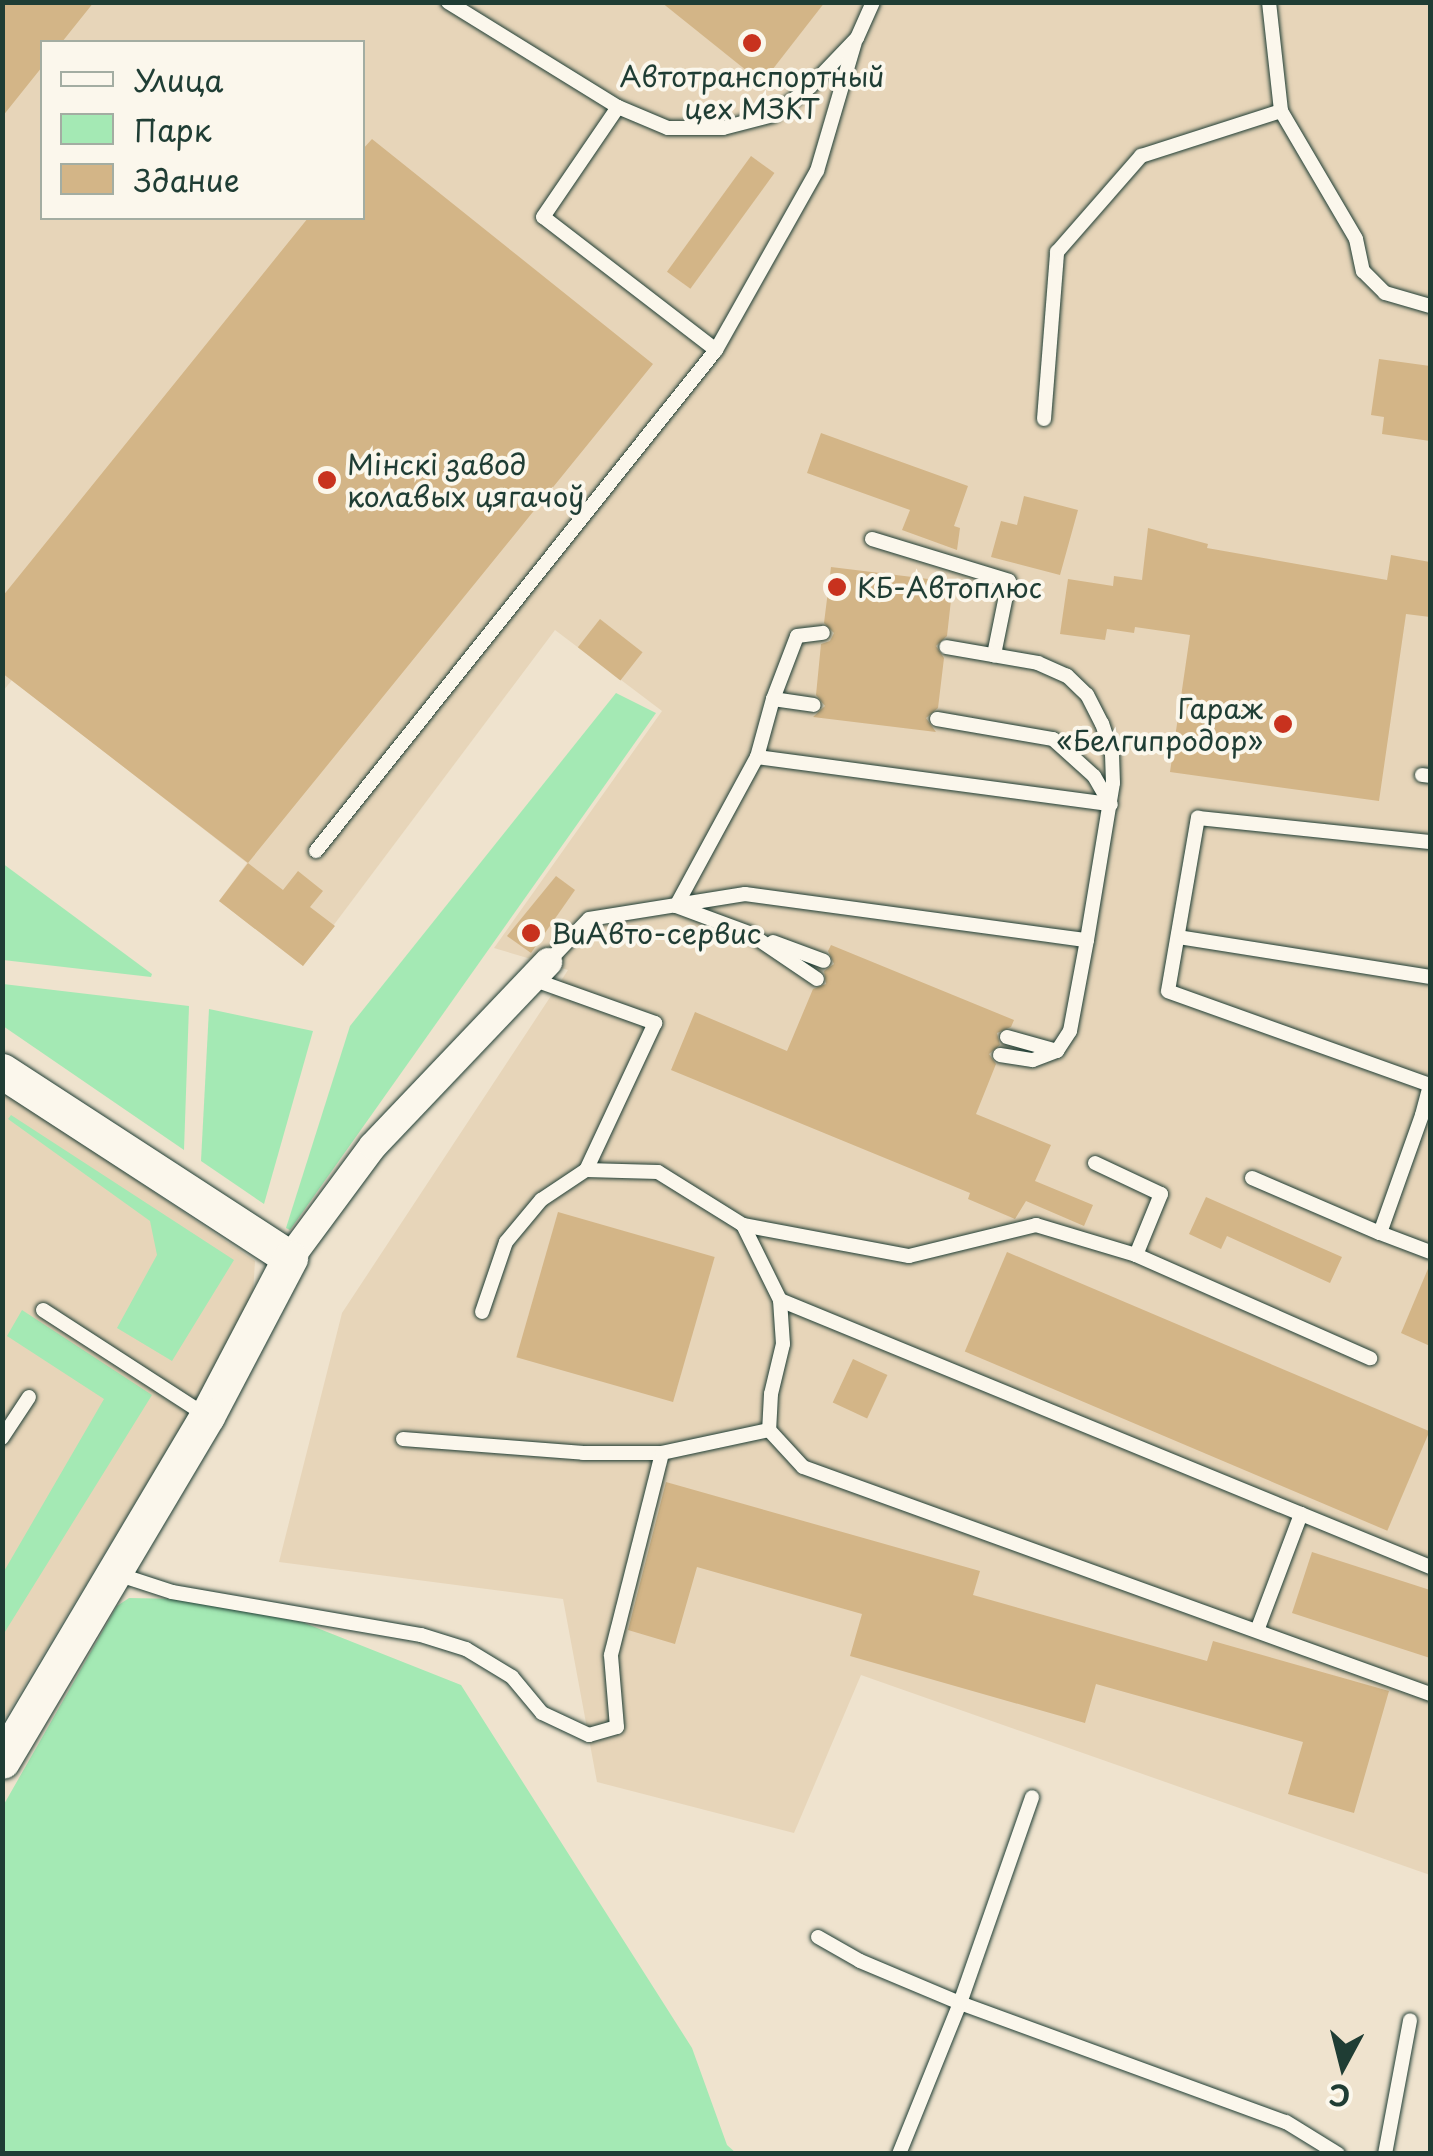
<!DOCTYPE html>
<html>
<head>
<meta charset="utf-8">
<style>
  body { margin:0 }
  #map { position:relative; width:1433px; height:2156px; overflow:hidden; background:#efe3ce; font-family:"Playpen Sans",sans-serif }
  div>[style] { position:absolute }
  .built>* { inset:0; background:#e7d5b9 }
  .green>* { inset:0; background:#a4e9b4 }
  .building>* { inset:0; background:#d3b587; transform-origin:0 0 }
  .roads { filter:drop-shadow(0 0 2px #1f3d34) drop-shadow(0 0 2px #1f3d34) }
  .service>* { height:14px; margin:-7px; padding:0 7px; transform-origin:7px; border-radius:7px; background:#fbf7ec }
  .minor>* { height:28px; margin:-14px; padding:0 14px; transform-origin:14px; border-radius:14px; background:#fbf7ec }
  .tertiary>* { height:35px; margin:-17.5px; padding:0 17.5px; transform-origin:17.5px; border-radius:17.5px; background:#fbf7ec }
  .dots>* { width:28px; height:28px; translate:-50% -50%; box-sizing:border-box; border:5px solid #fbf7ec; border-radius:50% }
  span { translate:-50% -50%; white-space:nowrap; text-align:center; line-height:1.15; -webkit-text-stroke:8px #fbf7ec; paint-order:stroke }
  .poi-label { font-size:28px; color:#1f3d34 }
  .left { translate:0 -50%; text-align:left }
  .right { translate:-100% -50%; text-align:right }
  .frame { position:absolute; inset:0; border:5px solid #1f3d34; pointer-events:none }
  .legend { position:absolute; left:40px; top:40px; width:325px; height:180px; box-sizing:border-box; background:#fbf7ec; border:2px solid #a3ada2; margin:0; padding:12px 18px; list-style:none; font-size:30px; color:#1f3d34 }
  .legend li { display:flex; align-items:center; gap:20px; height:50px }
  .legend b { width:50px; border:2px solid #a3ada2 }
  .north { position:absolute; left:1293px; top:2016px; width:100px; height:100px; -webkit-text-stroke:8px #fbf7ec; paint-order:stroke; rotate:187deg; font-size:28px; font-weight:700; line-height:40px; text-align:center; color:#1f3d34 }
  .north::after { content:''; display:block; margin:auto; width:35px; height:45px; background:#1f3d34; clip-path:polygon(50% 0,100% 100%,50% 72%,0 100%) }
</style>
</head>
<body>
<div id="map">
  <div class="built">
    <i style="clip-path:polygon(evenodd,3px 3px,1430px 3px,1430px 1875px,861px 1675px,794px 1833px,597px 1782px,563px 1599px,279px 1562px,342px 1313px,568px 970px,494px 948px,662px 711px,555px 630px,303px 966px,219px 901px,247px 863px,12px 680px,3px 691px,3px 3px,42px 42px,362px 42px,362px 218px,42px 218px,42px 42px)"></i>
    <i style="clip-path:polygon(3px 1089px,255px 1261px,252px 1309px,3px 1721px)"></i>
  </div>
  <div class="green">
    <i style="clip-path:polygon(616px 693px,656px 713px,290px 1230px,286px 1228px,350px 1026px)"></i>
    <i style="clip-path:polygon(2px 863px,152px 974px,151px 977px,3px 960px)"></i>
    <i style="clip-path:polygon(3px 984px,189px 1006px,184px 1150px,3px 1026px)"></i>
    <i style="clip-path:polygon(209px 1009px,313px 1031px,264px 1204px,201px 1161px)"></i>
    <i style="clip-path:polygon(11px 1115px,234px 1260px,172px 1361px,117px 1328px,157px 1255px,150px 1221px,8px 1119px)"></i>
    <i style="clip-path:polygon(22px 1310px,152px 1395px,3px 1635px,3px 1573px,104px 1399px,7px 1336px)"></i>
    <i style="clip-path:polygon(129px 1598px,183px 1599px,302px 1622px,461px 1685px,692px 2048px,727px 2145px,736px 2153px,3px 2154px,3px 1806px,117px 1606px)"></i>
  </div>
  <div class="building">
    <i style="clip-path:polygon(2px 2px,94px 2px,62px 42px,42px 42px,42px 67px,2px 117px)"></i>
    <i style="clip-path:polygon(661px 2px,825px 2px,762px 83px)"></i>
    <i style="clip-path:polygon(372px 139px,653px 364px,248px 863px,2px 673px,2px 597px,308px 218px,362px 218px,362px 150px)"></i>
    <i style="left:751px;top:156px;width:29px;height:143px;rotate:36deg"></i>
    <i style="clip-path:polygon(1379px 359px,1430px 366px,1430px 441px,1382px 434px,1384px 417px,1371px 415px)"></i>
    <i style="clip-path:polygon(821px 433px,968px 486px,954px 526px,960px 528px,957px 550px,902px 530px,910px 510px,807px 473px)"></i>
    <i style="clip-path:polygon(1024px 496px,1078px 510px,1060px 575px,991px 557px,1001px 521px,1017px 525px)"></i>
    <i style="clip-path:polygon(1148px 528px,1208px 544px,1207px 548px,1387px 580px,1391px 555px,1430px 562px,1430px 617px,1406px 614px,1379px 801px,1170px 772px,1190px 635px,1135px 627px,1134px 633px,1107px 629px,1105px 640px,1060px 634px,1068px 579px,1113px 586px,1114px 576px,1142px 580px)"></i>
    <i style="clip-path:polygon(831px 567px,953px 582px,947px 636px,936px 646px,944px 658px,938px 708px,926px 718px,936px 732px,813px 717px,825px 706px,816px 695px,821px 644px,830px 641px,834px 633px,824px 623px)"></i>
    <i style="left:600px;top:619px;width:54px;height:36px;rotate:38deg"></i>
    <i style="clip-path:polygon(248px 863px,283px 890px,298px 871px,323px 891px,310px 907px,335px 926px,303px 966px,219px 901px)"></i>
    <i style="clip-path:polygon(556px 876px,575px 890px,531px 953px,507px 936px)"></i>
    <i style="clip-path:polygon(831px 945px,1014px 1020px,1011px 1027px,997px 1033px,1000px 1045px,989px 1054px,996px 1064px,976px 1114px,1051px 1145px,1035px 1181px,1093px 1205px,1084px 1226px,1026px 1201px,1015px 1219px,968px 1199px,970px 1193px,671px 1070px,695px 1012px,787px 1051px,813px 989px,826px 984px,824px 971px,834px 964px,828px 951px)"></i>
    <i style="clip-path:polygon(1206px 1197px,1342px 1257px,1330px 1283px,1227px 1236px,1221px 1249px,1189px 1234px)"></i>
    <i style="left:558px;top:1212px;width:163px;height:151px;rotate:16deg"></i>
    <i style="left:1007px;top:1252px;width:459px;height:108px;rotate:23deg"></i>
    <i style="clip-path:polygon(1430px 1264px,1430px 1346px,1401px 1333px)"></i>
    <i style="left:853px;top:1359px;width:38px;height:48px;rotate:25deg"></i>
    <i style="clip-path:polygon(666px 1482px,980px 1571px,973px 1595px,1207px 1661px,1213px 1641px,1389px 1691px,1354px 1813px,1288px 1794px,1303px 1742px,1096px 1684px,1085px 1723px,850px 1656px,862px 1614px,697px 1567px,675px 1644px,628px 1630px)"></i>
    <i style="clip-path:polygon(1312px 1552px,1430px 1590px,1430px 1658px,1292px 1613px)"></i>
  </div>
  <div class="roads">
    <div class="service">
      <i style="left:448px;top:2px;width:200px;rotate:31.7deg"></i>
      <i style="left:618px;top:107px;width:54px;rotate:22.8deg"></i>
      <i style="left:668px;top:128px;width:55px"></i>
      <i style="left:723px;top:128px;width:52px;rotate:-14.6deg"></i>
      <i style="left:773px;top:115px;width:46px;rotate:-37.1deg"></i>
      <i style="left:810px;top:87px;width:68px;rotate:-46.2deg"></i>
      <i style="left:857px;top:38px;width:39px;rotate:-66deg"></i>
      <i style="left:1269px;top:2px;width:110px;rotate:83.7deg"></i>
      <i style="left:1281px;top:111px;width:148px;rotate:59.6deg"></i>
      <i style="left:1356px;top:239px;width:33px;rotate:78deg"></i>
      <i style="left:1363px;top:271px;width:31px;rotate:45deg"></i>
      <i style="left:1385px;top:293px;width:47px;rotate:16.1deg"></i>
      <i style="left:716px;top:350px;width:206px;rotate:-60.6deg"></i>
      <i style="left:817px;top:171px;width:134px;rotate:-73.6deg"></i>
      <i style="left:1044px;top:419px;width:168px;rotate:-85.5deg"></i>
      <i style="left:1057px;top:252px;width:128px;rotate:-48.8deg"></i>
      <i style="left:1141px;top:156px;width:147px;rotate:-17.8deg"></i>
      <i style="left:872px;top:539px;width:143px;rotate:17deg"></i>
      <i style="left:1009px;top:581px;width:76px;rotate:101.5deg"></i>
      <i style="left:773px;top:699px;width:67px;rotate:-69.1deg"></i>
      <i style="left:797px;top:636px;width:26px;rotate:-7deg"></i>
      <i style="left:937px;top:719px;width:118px;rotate:9.8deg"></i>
      <i style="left:1053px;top:739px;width:55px;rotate:42.1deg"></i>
      <i style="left:1094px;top:776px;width:32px;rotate:60deg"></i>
      <i style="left:757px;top:757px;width:357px;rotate:7.6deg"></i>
      <i style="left:1422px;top:775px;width:8px;rotate:7deg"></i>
      <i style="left:316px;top:851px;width:641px;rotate:-51.4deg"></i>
      <i style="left:716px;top:350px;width:218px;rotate:-142.4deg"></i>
      <i style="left:543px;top:217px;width:133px;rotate:-55.7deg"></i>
      <i style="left:676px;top:906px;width:170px;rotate:-61.5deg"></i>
      <i style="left:757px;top:757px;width:60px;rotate:-74.6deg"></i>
      <i style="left:773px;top:699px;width:41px;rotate:8.3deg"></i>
      <i style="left:676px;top:906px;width:78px;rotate:20.3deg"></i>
      <i style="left:749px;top:933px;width:82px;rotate:34.1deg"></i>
      <i style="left:1178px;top:937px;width:255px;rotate:9deg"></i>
      <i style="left:773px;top:942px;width:54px;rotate:20.4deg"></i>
      <i style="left:548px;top:962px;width:59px;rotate:-46.4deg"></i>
      <i style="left:589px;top:919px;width:158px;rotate:-9.1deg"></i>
      <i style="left:745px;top:894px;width:345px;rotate:7.7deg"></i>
      <i style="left:1087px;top:940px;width:159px;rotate:-80.6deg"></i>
      <i style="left:1113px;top:783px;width:29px;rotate:-92deg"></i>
      <i style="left:1112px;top:754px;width:32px;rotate:-108deg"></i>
      <i style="left:1102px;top:724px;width:33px;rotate:-117deg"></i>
      <i style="left:1087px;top:695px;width:28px;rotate:-136deg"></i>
      <i style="left:1067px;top:676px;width:32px;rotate:-156deg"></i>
      <i style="left:1038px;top:663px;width:93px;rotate:-170.1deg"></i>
      <i style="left:532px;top:979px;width:131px;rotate:19.7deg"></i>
      <i style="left:655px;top:1023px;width:162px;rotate:115.1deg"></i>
      <i style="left:1007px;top:1037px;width:52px;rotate:15.6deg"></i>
      <i style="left:1000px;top:1055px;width:33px;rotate:9deg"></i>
      <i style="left:1033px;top:1060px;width:26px;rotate:-21deg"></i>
      <i style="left:1057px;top:1051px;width:24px;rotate:-57deg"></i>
      <i style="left:1070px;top:1031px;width:93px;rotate:-79.4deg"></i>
      <i style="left:1095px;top:1163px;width:73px;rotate:25.2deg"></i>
      <i style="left:1161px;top:1194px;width:66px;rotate:112.3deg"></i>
      <i style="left:1252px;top:1178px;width:139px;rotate:23.3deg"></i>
      <i style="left:1380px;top:1233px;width:125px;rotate:-70.4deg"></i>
      <i style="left:1422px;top:1115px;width:31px;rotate:-75deg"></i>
      <i style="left:1430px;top:1085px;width:278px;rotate:-160.3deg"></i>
      <i style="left:1168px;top:991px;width:176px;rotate:-80.2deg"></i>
      <i style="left:1198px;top:818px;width:233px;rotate:5.9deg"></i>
      <i style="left:743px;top:1225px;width:169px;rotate:10.6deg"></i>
      <i style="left:909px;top:1256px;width:131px;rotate:-13.7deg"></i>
      <i style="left:1036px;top:1225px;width:104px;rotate:16.7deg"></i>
      <i style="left:1136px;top:1255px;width:256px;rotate:23.8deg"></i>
      <i style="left:1380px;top:1233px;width:53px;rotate:20.8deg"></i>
      <i style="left:780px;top:1300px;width:703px;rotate:22.33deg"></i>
      <i style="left:43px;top:1310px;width:195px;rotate:32.9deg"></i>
      <i style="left:482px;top:1312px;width:74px;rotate:-71.1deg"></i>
      <i style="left:506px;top:1242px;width:55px;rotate:-50.2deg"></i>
      <i style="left:541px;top:1200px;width:54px;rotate:-33.7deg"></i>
      <i style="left:586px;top:1170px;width:72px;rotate:1.6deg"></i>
      <i style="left:658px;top:1172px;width:100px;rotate:31.9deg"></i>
      <i style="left:743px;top:1225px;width:84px;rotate:63.7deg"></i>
      <i style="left:780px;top:1300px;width:44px;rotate:86.1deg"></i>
      <i style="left:783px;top:1344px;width:51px;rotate:103.5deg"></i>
      <i style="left:771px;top:1394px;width:36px;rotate:93deg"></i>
      <i style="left:769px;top:1430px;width:50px;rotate:47.4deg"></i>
      <i style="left:803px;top:1467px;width:667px;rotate:19.9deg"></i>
      <i style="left:2px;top:1438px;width:49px;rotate:-56.6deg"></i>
      <i style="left:403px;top:1439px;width:181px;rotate:4.4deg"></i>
      <i style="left:583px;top:1453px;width:79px"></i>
      <i style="left:117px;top:1574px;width:58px;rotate:18.1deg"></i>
      <i style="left:172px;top:1592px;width:253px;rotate:9.8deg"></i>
      <i style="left:421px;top:1635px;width:47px;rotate:17.3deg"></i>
      <i style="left:466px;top:1649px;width:54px;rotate:31.3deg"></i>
      <i style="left:512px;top:1677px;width:47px;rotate:50.2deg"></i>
      <i style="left:542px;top:1713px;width:52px;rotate:25.1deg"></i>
      <i style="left:589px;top:1735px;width:29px;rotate:-16deg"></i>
      <i style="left:617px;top:1727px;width:72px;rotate:-94.8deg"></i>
      <i style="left:611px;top:1655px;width:208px;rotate:-75.8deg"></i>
      <i style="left:662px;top:1453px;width:109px;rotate:-12.1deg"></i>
      <i style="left:1258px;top:1628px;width:122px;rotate:-69.3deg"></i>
      <i style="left:818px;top:1937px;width:48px;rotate:29.7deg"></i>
      <i style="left:860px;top:1961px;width:108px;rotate:22.8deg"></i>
      <i style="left:960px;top:2003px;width:347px;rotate:20.1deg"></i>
      <i style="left:1286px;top:2122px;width:61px;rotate:31.6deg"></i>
      <i style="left:899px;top:2154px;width:163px;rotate:-68deg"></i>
      <i style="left:960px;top:2003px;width:218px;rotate:-70.7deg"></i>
      <i style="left:1385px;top:2154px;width:136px;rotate:-79.4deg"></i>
    </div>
    <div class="minor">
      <i style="left:290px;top:1258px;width:139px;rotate:-53.5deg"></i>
      <i style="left:373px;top:1146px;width:254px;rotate:-46.4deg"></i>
    </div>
    <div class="tertiary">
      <i style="left:2px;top:1071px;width:343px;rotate:33deg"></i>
      <i style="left:290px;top:1258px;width:178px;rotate:117.7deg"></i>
      <i style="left:207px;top:1416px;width:401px;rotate:120.7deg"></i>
    </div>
  </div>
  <div class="dots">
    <i style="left:752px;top:43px;background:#c8321e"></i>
    <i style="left:327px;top:480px;background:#c8321e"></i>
    <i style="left:837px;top:587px;background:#c8321e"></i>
    <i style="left:1283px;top:724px;background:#c8321e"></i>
    <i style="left:531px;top:933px;background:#c8321e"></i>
  </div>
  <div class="poi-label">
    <span style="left:752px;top:92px">Автотранспортный<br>цех МЗКТ</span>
    <span class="left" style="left:347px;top:480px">Мінскі завод<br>колавых цягачоў</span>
    <span class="left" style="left:857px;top:587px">КБ-Автоплюс</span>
    <span class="right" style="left:1263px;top:724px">Гараж<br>«Белгипродор»</span>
    <span class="left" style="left:551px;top:933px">ВиАвто-сервис</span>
  </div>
  <div class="frame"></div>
  <ul class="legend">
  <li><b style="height:12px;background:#fbf7ec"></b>Улица</li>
  <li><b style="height:28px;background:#a4e9b4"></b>Парк</li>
  <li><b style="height:28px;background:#d3b587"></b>Здание</li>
  </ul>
  <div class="north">С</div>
</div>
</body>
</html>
